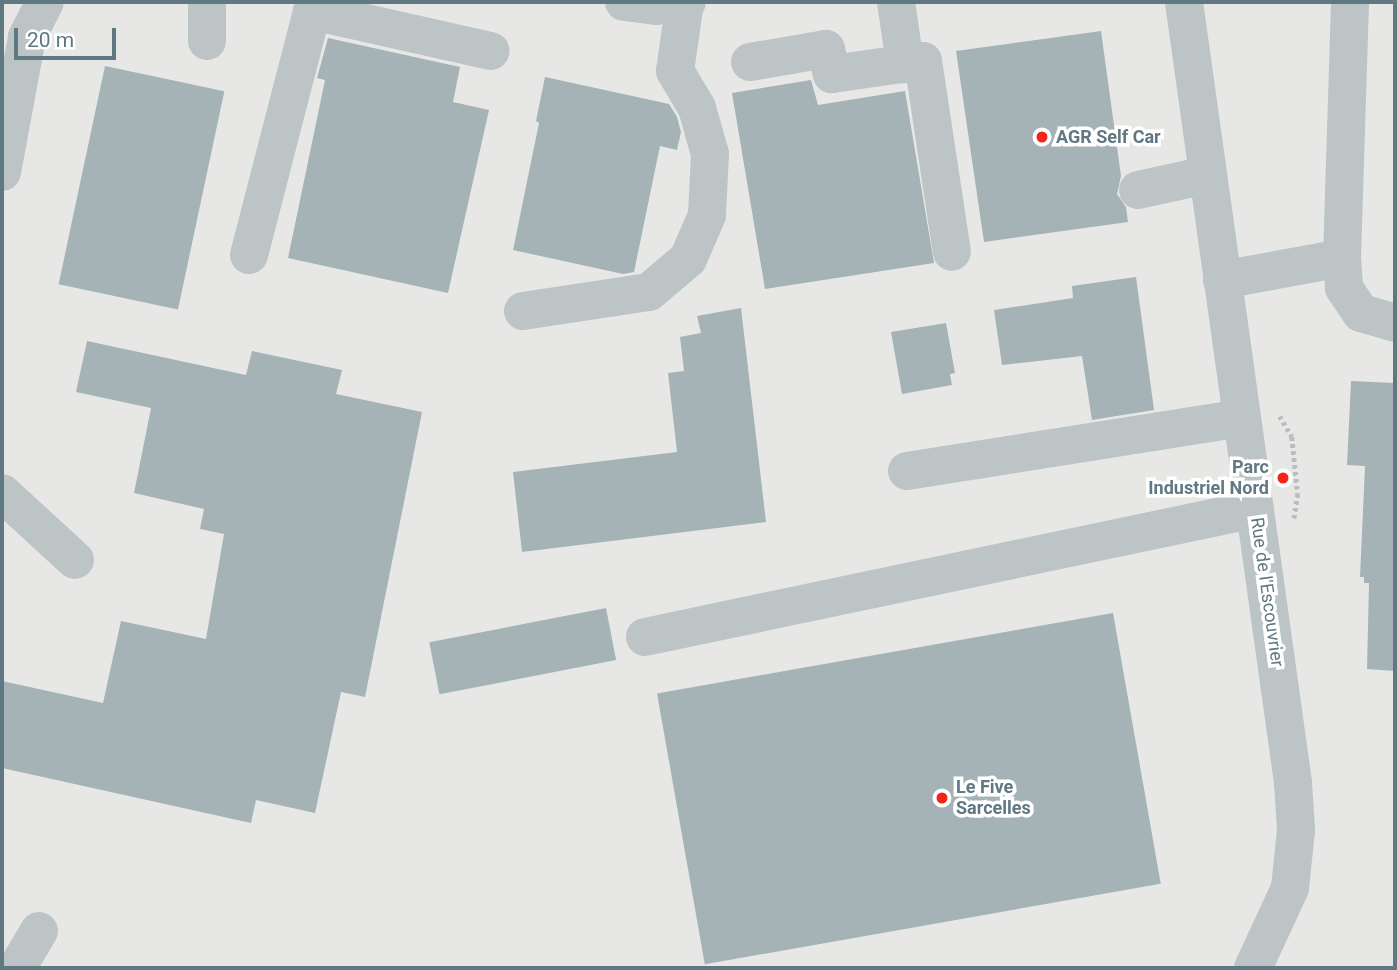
<!DOCTYPE html>
<html>
<head>
<meta charset="utf-8">
<style>
  body { margin:0 }
  #map { position:relative; width:1397px; height:970px; overflow:hidden; background:#f7f6f3; font-family:Roboto,sans-serif }
  div>[style] { position:absolute }
  .built>* { inset:0; background:#e7e8e6; transform-origin:0 0 }
  .building>* { inset:0; background:#a5b2b6; transform-origin:0 0 }
  .path>* { height:4.5px; margin-top:-2.25px; transform-origin:0; background:repeating-linear-gradient(90deg,#b9bec0 0 3.5px,transparent 0 7px) }
  .minor>* { height:38px; margin:-19px; padding:0 19px; transform-origin:19px; border-radius:19px; background:#bcc4c6 }
  .dots>* { width:19px; height:19px; translate:-50% -50%; box-sizing:border-box; border:4px solid #fff; border-radius:50% }
  span { translate:-50% -50%; white-space:nowrap; text-align:center; line-height:1.15; -webkit-text-stroke:7px #fff; paint-order:stroke }
  .poi-label { font-size:18px; color:#5f7881; font-weight:700 }
  .left { translate:0 -50%; text-align:left }
  .right { translate:-100% -50%; text-align:right }
  .street-label { font-size:18px; color:#5f7881 }
  .frame { position:absolute; inset:0; border:4px solid #5f7881; pointer-events:none }
  .scale { position:absolute; left:14px; top:28px; width:102px; height:32px; box-sizing:border-box; border:4px solid #5f7881; border-top:0; padding-left:9px; font-size:21px; line-height:24px; white-space:nowrap; color:#5f7881; -webkit-text-stroke:5px #fff; paint-order:stroke }
</style>
</head>
<body>
<div id="map">
  <div class="built">
    <i style="left:2px;top:2px;width:1393px;height:966px"></i>
  </div>
  <div class="building">
    <i style="clip-path:polygon(1101px 31px,1121px 176px,1117px 194px,1126px 207px,1128px 222px,984px 242px,956px 51px)"></i>
    <i style="clip-path:polygon(328px 38px,460px 67px,453px 102px,489px 110px,448px 293px,288px 258px,325px 80px,317px 78px)"></i>
    <i style="left:105px;top:66px;width:122px;height:223px;rotate:12deg"></i>
    <i style="clip-path:polygon(545px 77px,669px 104px,677px 117px,681px 132px,677px 150px,660px 146px,634px 272px,623px 274px,513px 250px,539px 123px,536px 121px)"></i>
    <i style="clip-path:polygon(811px 80px,818px 105px,905px 91px,934px 263px,765px 289px,732px 93px)"></i>
    <i style="clip-path:polygon(1136px 277px,1154px 410px,1092px 420px,1082px 356px,1002px 365px,994px 310px,1073px 298px,1072px 286px)"></i>
    <i style="clip-path:polygon(741px 308px,766px 522px,522px 552px,513px 472px,677px 452px,668px 373px,684px 371px,680px 337px,701px 333px,697px 316px)"></i>
    <i style="clip-path:polygon(946px 323px,955px 373px,950px 374px,952px 385px,902px 394px,891px 332px)"></i>
    <i style="clip-path:polygon(87px 341px,246px 375px,252px 351px,342px 370px,336px 394px,422px 412px,365px 697px,341px 692px,315px 813px,256px 800px,251px 823px,2px 768px,2px 681px,103px 703px,121px 621px,206px 639px,224px 534px,200px 529px,204px 509px,134px 493px,151px 408px,76px 392px)"></i>
    <i style="clip-path:polygon(1351px 381px,1395px 383px,1395px 671px,1367px 669px,1369px 583px,1364px 583px,1364px 577px,1360px 577px,1365px 466px,1347px 465px)"></i>
    <i style="left:606px;top:608px;width:53px;height:180px;rotate:79deg"></i>
    <i style="left:1113px;top:613px;width:275px;height:463px;rotate:80deg"></i>
  </div>
  <div class="path">
    <i style="left:1280px;top:416px;width:24px;rotate:60deg"></i>
    <i style="left:1292px;top:437px;width:57px;rotate:84deg"></i>
    <i style="left:1298px;top:494px;width:25px;rotate:99deg"></i>
  </div>
  <div class="minor">
    <i style="left:624px;top:2px;width:32px;rotate:7deg"></i>
    <i style="left:656px;top:6px;width:31px;rotate:-7deg"></i>
    <i style="left:896px;top:2px;width:63px;rotate:81.7deg"></i>
    <i style="left:1184px;top:2px;width:789px;rotate:82.05deg"></i>
    <i style="left:1293px;top:783px;width:47px;rotate:86.3deg"></i>
    <i style="left:1296px;top:830px;width:58px;rotate:95.9deg"></i>
    <i style="left:1290px;top:888px;width:88px;rotate:114.8deg"></i>
    <i style="left:207px;top:41px;width:39px;rotate:-90deg"></i>
    <i style="left:750px;top:62px;width:77px;rotate:-9.7deg"></i>
    <i style="left:826px;top:49px;width:26px;rotate:77deg"></i>
    <i style="left:832px;top:74px;width:92px;rotate:-8.1deg"></i>
    <i style="left:923px;top:61px;width:193px;rotate:81.4deg"></i>
    <i style="left:2px;top:172px;width:137px;rotate:-79.5deg"></i>
    <i style="left:27px;top:37px;width:39px;rotate:-63deg"></i>
    <i style="left:1138px;top:190px;width:71px;rotate:-12.3deg"></i>
    <i style="left:249px;top:255px;width:252px;rotate:-75.5deg"></i>
    <i style="left:312px;top:11px;width:183px;rotate:12.6deg"></i>
    <i style="left:1342px;top:258px;width:256px;rotate:-88.2deg"></i>
    <i style="left:1222px;top:280px;width:122px;rotate:-10.4deg"></i>
    <i style="left:1342px;top:258px;width:30px;rotate:86deg"></i>
    <i style="left:1344px;top:288px;width:30px;rotate:56deg"></i>
    <i style="left:1361px;top:313px;width:35px;rotate:16deg"></i>
    <i style="left:523px;top:311px;width:127px;rotate:-8.6deg"></i>
    <i style="left:649px;top:292px;width:51px;rotate:-40.2deg"></i>
    <i style="left:688px;top:259px;width:48px;rotate:-66.6deg"></i>
    <i style="left:707px;top:215px;width:61px;rotate:-87.2deg"></i>
    <i style="left:710px;top:154px;width:48px;rotate:-105.8deg"></i>
    <i style="left:697px;top:108px;width:43px;rotate:-120.7deg"></i>
    <i style="left:675px;top:71px;width:70px;rotate:-81.8deg"></i>
    <i style="left:907px;top:471px;width:339px;rotate:-9deg"></i>
    <i style="left:2px;top:493px;width:99px;rotate:42.5deg"></i>
    <i style="left:645px;top:637px;width:623px;rotate:-11.85deg"></i>
    <i style="left:17px;top:968px;width:43px;rotate:-59.3deg"></i>
  </div>
  <div class="dots">
    <i style="left:1042px;top:137px;background:#f22518"></i>
    <i style="left:1283px;top:478px;background:#f22518"></i>
    <i style="left:942px;top:798px;background:#f22518"></i>
  </div>
  <div class="poi-label">
    <span class="left" style="left:1056px;top:137px">AGR Self Car</span>
    <span class="right" style="left:1269px;top:478px">Parc<br>Industriel Nord</span>
    <span class="left" style="left:956px;top:798px">Le Five<br>Sarcelles</span>
  </div>
  <div class="street-label">
    <span style="left:1267px;top:592px;rotate:82deg">Rue de l'Escouvrier</span>
  </div>
  <div class="frame"></div>
  <div class="scale">20 m</div>
</div>
</body>
</html>
